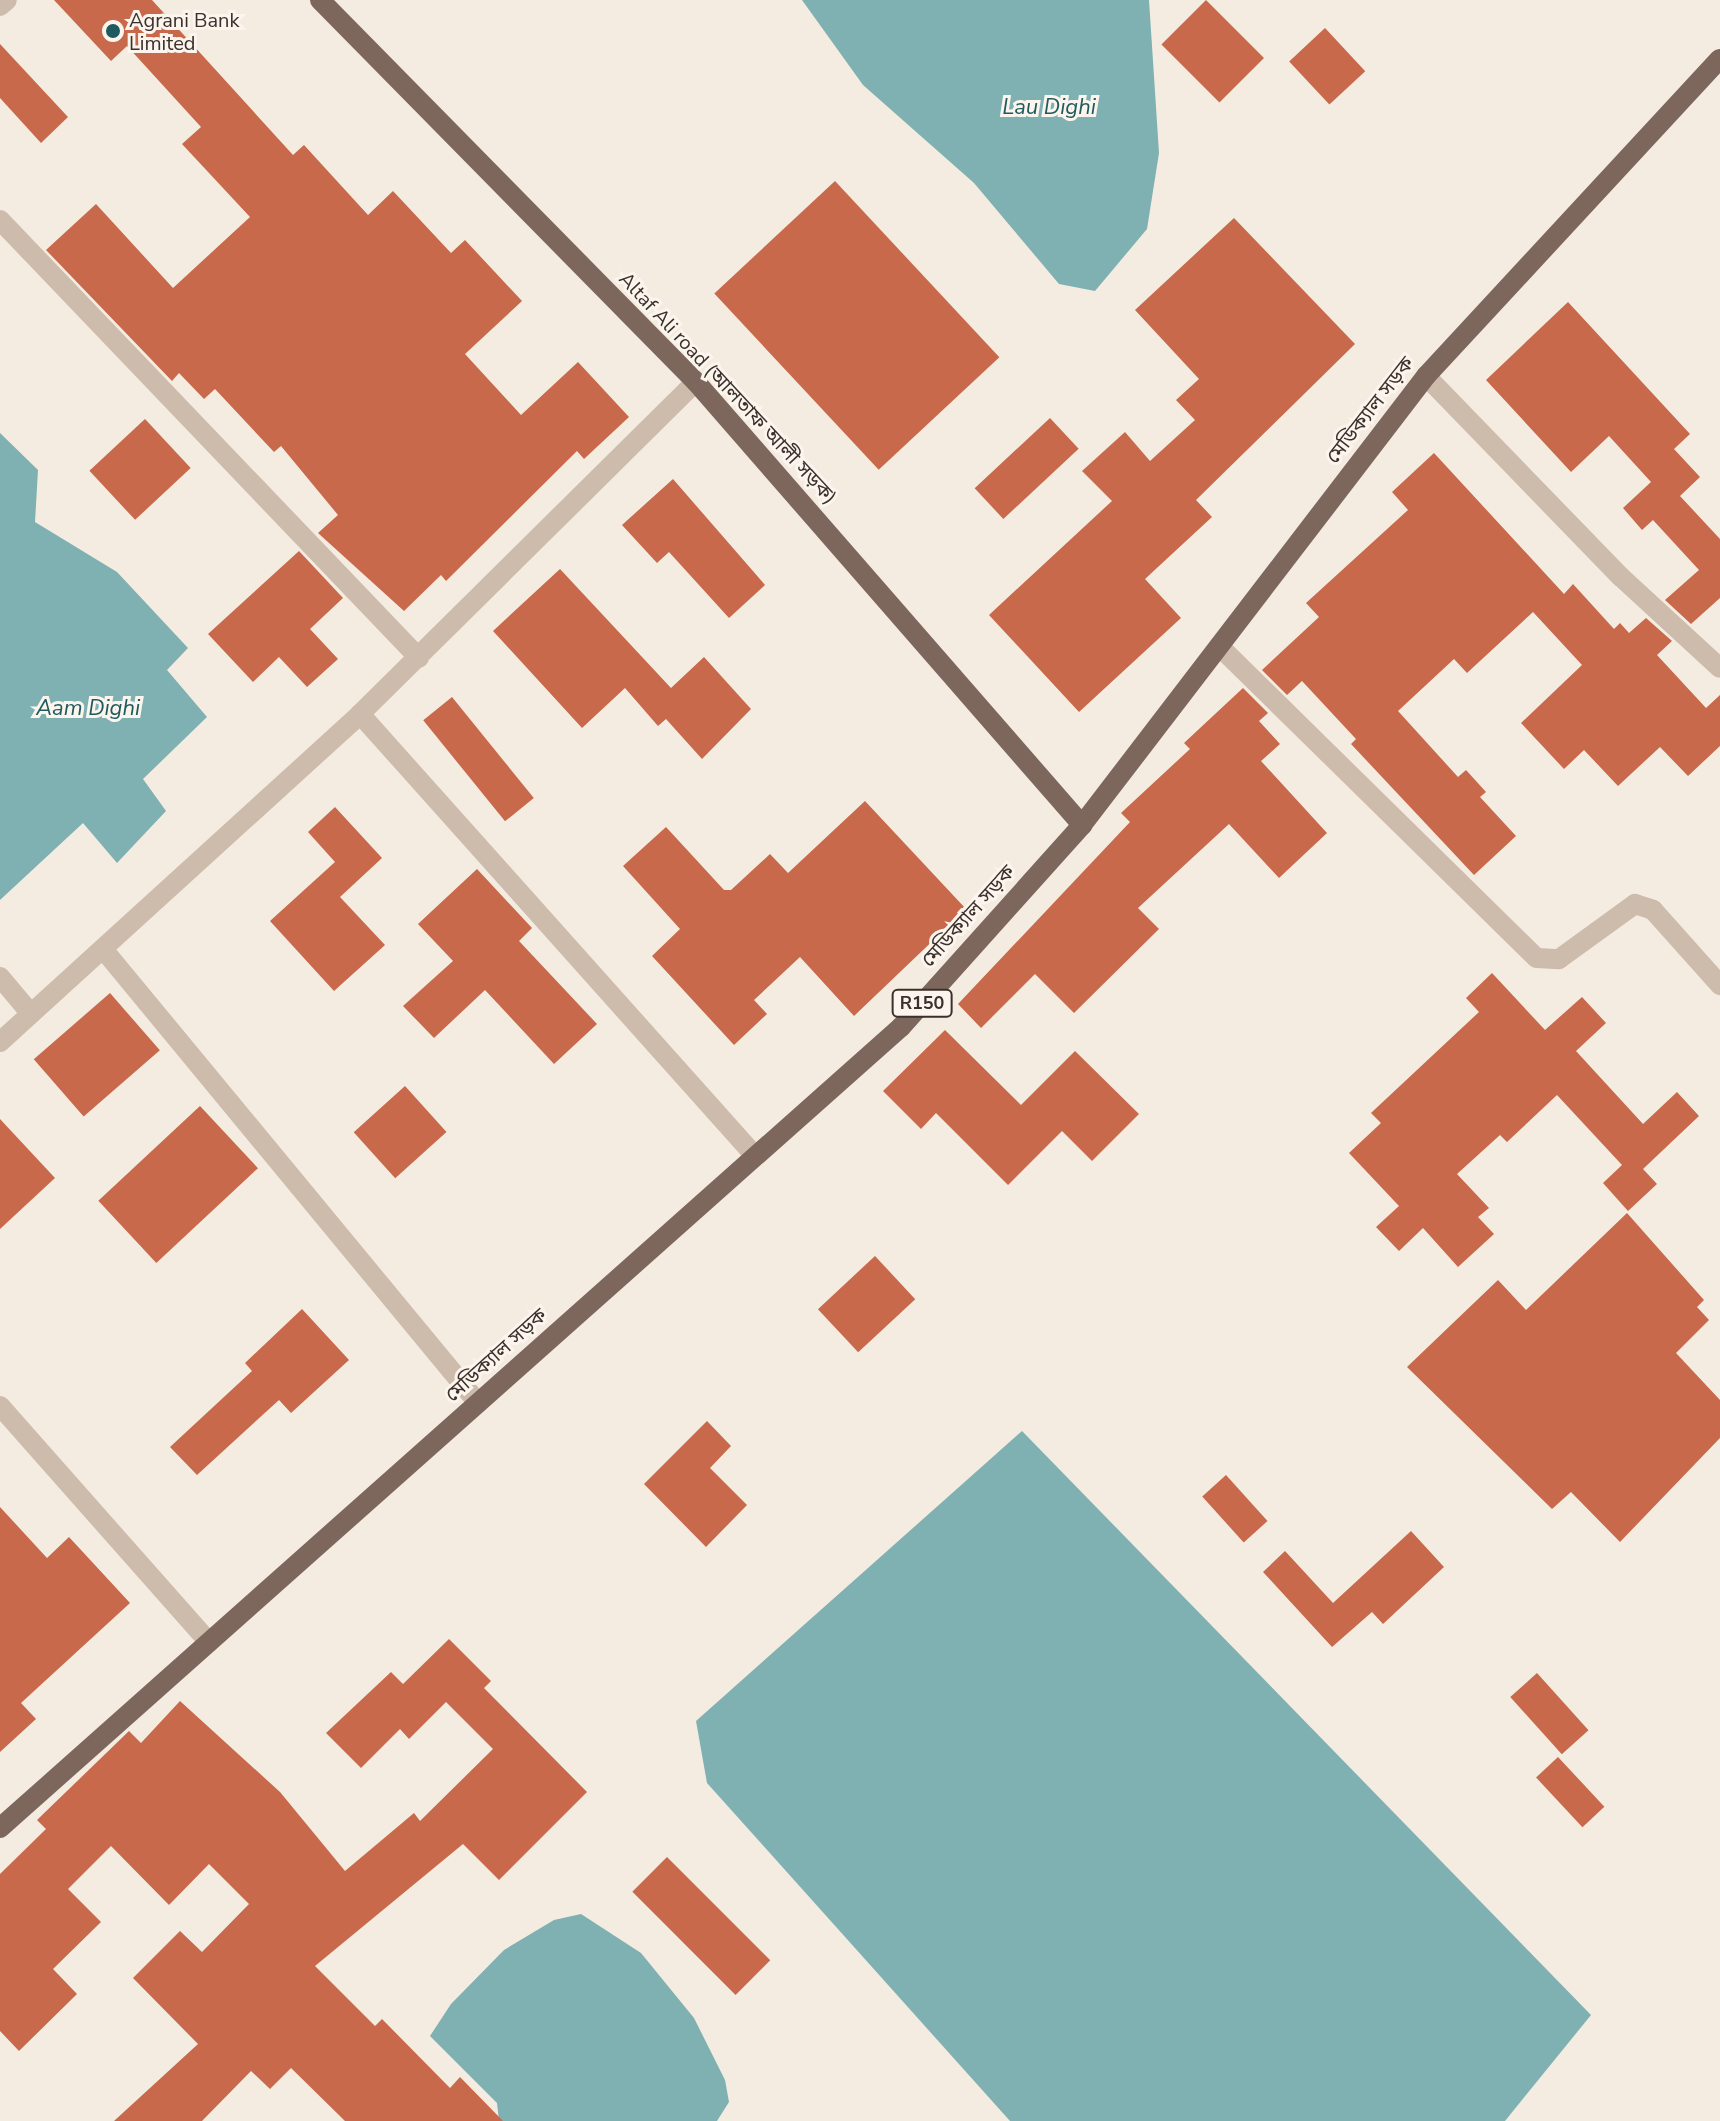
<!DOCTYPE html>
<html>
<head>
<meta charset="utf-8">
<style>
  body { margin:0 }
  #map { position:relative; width:1720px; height:2121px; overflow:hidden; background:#f4ebe1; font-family:"Nunito Sans","Noto Sans Bengali",sans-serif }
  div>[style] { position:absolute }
  .water>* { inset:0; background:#7fb0b2 }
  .building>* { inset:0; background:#c8694b; transform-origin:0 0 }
  .minor>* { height:20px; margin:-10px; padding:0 10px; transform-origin:10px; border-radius:10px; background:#cdbbac }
  .major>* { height:20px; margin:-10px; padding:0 10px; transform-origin:10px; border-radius:10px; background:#7d675c }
  .dots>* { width:22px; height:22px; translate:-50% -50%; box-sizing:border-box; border:4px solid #fbf5ee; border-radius:50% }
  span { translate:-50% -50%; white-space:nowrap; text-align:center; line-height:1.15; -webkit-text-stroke:6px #fbf5ee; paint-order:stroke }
  .shield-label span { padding:2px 6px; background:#fbf5ee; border:2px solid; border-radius:6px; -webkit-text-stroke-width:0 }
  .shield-label { font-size:18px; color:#3b302b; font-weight:700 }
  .poi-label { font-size:20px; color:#3b302b }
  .left { translate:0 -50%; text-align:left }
  .street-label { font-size:20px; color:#3b302b }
  .water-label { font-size:22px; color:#1f5a5e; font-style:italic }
</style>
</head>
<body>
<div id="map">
  <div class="water">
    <i style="clip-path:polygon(802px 0,1149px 0,1159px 153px,1147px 229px,1095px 291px,1059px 284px,974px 183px,863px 85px)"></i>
    <i style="clip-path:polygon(0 433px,38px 470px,35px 522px,117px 572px,188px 648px,167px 670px,207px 717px,143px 779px,166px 811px,117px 863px,83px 823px,0 900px)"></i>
    <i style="clip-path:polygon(1022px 1431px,1591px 2015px,1505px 2121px,1010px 2121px,707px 1783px,696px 1721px)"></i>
    <i style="clip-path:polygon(581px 1914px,641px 1953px,694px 2018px,725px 2080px,729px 2102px,717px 2121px,499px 2121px,497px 2103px,430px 2036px,451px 2004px,504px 1950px,554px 1920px)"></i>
  </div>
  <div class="building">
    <i style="clip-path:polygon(54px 0,152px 0,293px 155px,304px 145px,368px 215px,393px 191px,451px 253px,465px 240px,522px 301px,465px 354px,521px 415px,578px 362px,629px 417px,584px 459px,577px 451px,446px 581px,441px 575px,404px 611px,318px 533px,338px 515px,281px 446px,274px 452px,215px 389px,204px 399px,179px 373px,172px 381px,46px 250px,96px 204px,173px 288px,250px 217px,182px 144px,201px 127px,127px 46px,111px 61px)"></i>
    <i style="left:1206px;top:0;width:82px;height:63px;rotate:45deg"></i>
    <i style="left:1325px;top:28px;width:59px;height:49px;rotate:47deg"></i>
    <i style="clip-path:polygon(0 44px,68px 117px,41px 143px,0 98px)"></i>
    <i style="left:835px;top:181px;width:241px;height:165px;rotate:47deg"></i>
    <i style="clip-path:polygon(1234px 218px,1355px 344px,1196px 500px,1212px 517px,1145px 579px,1181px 618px,1079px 712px,989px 615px,1112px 501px,1082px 471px,1125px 432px,1150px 461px,1195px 420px,1176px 400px,1199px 379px,1135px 310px)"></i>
    <i style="clip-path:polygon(1568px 302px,1690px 434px,1674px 449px,1700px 477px,1680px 496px,1720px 539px,1720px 598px,1691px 624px,1665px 600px,1699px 570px,1653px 520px,1642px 530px,1623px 508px,1651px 482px,1609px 436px,1571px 472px,1486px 380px)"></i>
    <i style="left:1050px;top:418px;width:42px;height:103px;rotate:47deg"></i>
    <i style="left:145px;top:419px;width:67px;height:76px;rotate:47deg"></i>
    <i style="clip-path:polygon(1434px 453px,1564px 594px,1573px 584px,1614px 629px,1620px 623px,1629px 633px,1646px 618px,1672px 641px,1657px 655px,1706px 708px,1720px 695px,1720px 746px,1688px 776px,1660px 747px,1618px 786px,1584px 750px,1564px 769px,1521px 723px,1582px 665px,1533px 612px,1467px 673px,1454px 659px,1398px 711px,1458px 777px,1466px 770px,1486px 792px,1480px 797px,1516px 836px,1474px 875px,1351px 744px,1356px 739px,1302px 681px,1287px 695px,1262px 670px,1319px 617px,1306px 603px,1408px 510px,1392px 492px)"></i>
    <i style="clip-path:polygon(673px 479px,765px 585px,729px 618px,669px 552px,657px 563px,622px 525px)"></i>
    <i style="clip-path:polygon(299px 551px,343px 598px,310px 629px,338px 659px,307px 687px,279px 657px,253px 682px,208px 634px)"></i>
    <i style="clip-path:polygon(560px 569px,671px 688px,704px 657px,751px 709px,702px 759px,666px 719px,658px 726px,625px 688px,582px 728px,493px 631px)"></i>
    <i style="clip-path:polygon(1243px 688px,1268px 713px,1259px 721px,1280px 744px,1261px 761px,1327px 833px,1279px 878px,1229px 824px,1138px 908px,1159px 929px,1074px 1013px,1035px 974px,981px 1028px,958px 1004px,1130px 822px,1121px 813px,1190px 749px,1184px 743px)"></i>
    <i style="left:452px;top:697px;width:130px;height:37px;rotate:51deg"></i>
    <i style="clip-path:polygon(865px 801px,966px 909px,854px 1016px,800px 957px,754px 1000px,767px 1014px,734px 1045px,652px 956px,680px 929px,623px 866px,666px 827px,724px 890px,731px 890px,770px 854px,788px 873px)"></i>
    <i style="clip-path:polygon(335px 807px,382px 858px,340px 897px,385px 945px,334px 991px,270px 921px,335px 862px,308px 832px)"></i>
    <i style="clip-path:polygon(477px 869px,532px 928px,519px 941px,597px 1024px,554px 1064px,485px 990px,434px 1038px,403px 1006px,453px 961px,418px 924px)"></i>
    <i style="clip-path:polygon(1492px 973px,1545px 1030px,1582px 997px,1606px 1023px,1576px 1051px,1643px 1124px,1677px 1092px,1699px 1116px,1643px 1169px,1657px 1184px,1628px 1211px,1603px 1183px,1622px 1165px,1557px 1095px,1507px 1142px,1500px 1135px,1457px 1174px,1489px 1208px,1478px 1217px,1494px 1234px,1458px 1267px,1423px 1228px,1399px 1251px,1376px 1227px,1399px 1206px,1349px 1153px,1381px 1123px,1371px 1113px,1479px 1012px,1466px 998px)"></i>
    <i style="left:110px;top:993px;width:76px;height:101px;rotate:49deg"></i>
    <i style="clip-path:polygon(945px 1030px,1021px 1105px,1075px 1051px,1139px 1114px,1092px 1161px,1062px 1131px,1008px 1185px,936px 1113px,921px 1129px,883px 1091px)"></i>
    <i style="left:405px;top:1086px;width:62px;height:69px;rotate:48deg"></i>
    <i style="left:200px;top:1106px;width:85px;height:139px;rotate:47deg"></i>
    <i style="clip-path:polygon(0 1119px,55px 1178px,0 1229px)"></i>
    <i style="clip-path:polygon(1627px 1213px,1704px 1300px,1697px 1307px,1709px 1320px,1676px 1353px,1720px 1400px,1720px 1438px,1620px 1542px,1571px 1492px,1552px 1509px,1407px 1367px,1498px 1280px,1526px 1310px)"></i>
    <i style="left:875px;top:1256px;width:59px;height:78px;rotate:47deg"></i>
    <i style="clip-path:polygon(302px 1309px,349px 1360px,291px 1413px,279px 1400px,197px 1475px,170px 1447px,252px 1371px,245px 1363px)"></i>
    <i style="clip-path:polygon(707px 1421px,731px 1446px,710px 1468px,747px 1505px,706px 1547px,644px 1484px)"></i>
    <i style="left:1226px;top:1475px;width:62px;height:32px;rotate:48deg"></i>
    <i style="clip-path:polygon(0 1507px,47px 1558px,69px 1537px,130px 1603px,21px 1703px,36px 1719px,0 1752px)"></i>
    <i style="clip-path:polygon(1411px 1531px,1444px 1567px,1383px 1624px,1372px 1612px,1332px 1647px,1263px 1572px,1285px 1551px,1333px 1603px)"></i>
    <i style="clip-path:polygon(449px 1639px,491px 1681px,484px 1688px,587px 1792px,499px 1880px,463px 1844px,315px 1966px,375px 2026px,382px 2019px,450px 2088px,460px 2077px,503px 2121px,345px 2121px,291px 2068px,270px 2089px,251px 2071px,202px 2121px,114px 2121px,198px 2044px,133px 1978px,180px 1931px,202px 1952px,249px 1904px,209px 1864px,169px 1905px,111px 1846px,68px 1889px,101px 1922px,53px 1969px,77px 1994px,19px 2051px,0 2031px,0 1874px,46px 1829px,37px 1820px,129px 1731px,141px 1743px,180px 1701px,280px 1792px,345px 1871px,414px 1813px,420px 1821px,493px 1749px,446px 1702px,409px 1739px,400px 1729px,361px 1768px,326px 1733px,391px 1672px,403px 1684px)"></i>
    <i style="left:1537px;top:1673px;width:77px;height:36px;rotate:48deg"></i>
    <i style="left:1558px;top:1757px;width:68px;height:30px;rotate:47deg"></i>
    <i style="left:667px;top:1857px;width:146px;height:49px;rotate:45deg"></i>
  </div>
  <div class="minor">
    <i style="left:0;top:6px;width:9px;rotate:-41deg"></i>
    <i style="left:0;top:220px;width:606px;rotate:46.27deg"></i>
    <i style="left:1426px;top:376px;width:280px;rotate:45.9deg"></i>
    <i style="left:1621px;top:577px;width:134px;rotate:42.6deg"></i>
    <i style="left:1219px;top:646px;width:445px;rotate:44.5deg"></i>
    <i style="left:1537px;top:958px;width:22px;rotate:3deg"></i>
    <i style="left:1559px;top:959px;width:94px;rotate:-35.9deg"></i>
    <i style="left:1635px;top:904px;width:19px;rotate:18deg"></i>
    <i style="left:1653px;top:910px;width:101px;rotate:48.2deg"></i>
    <i style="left:360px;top:714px;width:593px;rotate:48.21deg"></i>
    <i style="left:103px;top:949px;width:589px;rotate:50.44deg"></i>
    <i style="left:0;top:977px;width:48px;rotate:50deg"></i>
    <i style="left:0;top:1042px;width:487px;rotate:-42.3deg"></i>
    <i style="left:360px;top:714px;width:472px;rotate:-44.7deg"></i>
    <i style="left:0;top:1406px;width:315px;rotate:48.5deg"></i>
  </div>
  <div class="major">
    <i style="left:320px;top:0;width:536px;rotate:45.45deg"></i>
    <i style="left:696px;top:382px;width:588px;rotate:48.93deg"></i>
    <i style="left:0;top:1828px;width:1206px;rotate:-41.64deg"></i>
    <i style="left:901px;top:1027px;width:271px;rotate:-48.1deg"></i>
    <i style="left:1082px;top:825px;width:566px;rotate:-52.54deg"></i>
    <i style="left:1426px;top:376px;width:432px;rotate:-47.2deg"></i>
  </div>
  <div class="dots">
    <i style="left:113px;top:31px;background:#1f5a5e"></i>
  </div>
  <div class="shield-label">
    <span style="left:922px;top:1003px">R150</span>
  </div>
  <div class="poi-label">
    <span class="left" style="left:129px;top:32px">Agrani Bank<br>Limited</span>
  </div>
  <div class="street-label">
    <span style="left:728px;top:388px;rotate:47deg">Altaf Ali road (আলতাফ আলী সড়ক)</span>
    <span style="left:1370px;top:410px;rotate:-52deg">মেডিক্যাল সড়ক</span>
    <span style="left:968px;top:916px;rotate:-48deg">মেডিক্যাল সড়ক</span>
    <span style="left:496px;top:1355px;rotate:-42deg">মেডিক্যাল সড়ক</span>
  </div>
  <div class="water-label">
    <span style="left:1049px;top:108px">Lau Dighi</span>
    <span style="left:88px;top:709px">Aam Dighi</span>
  </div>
</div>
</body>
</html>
